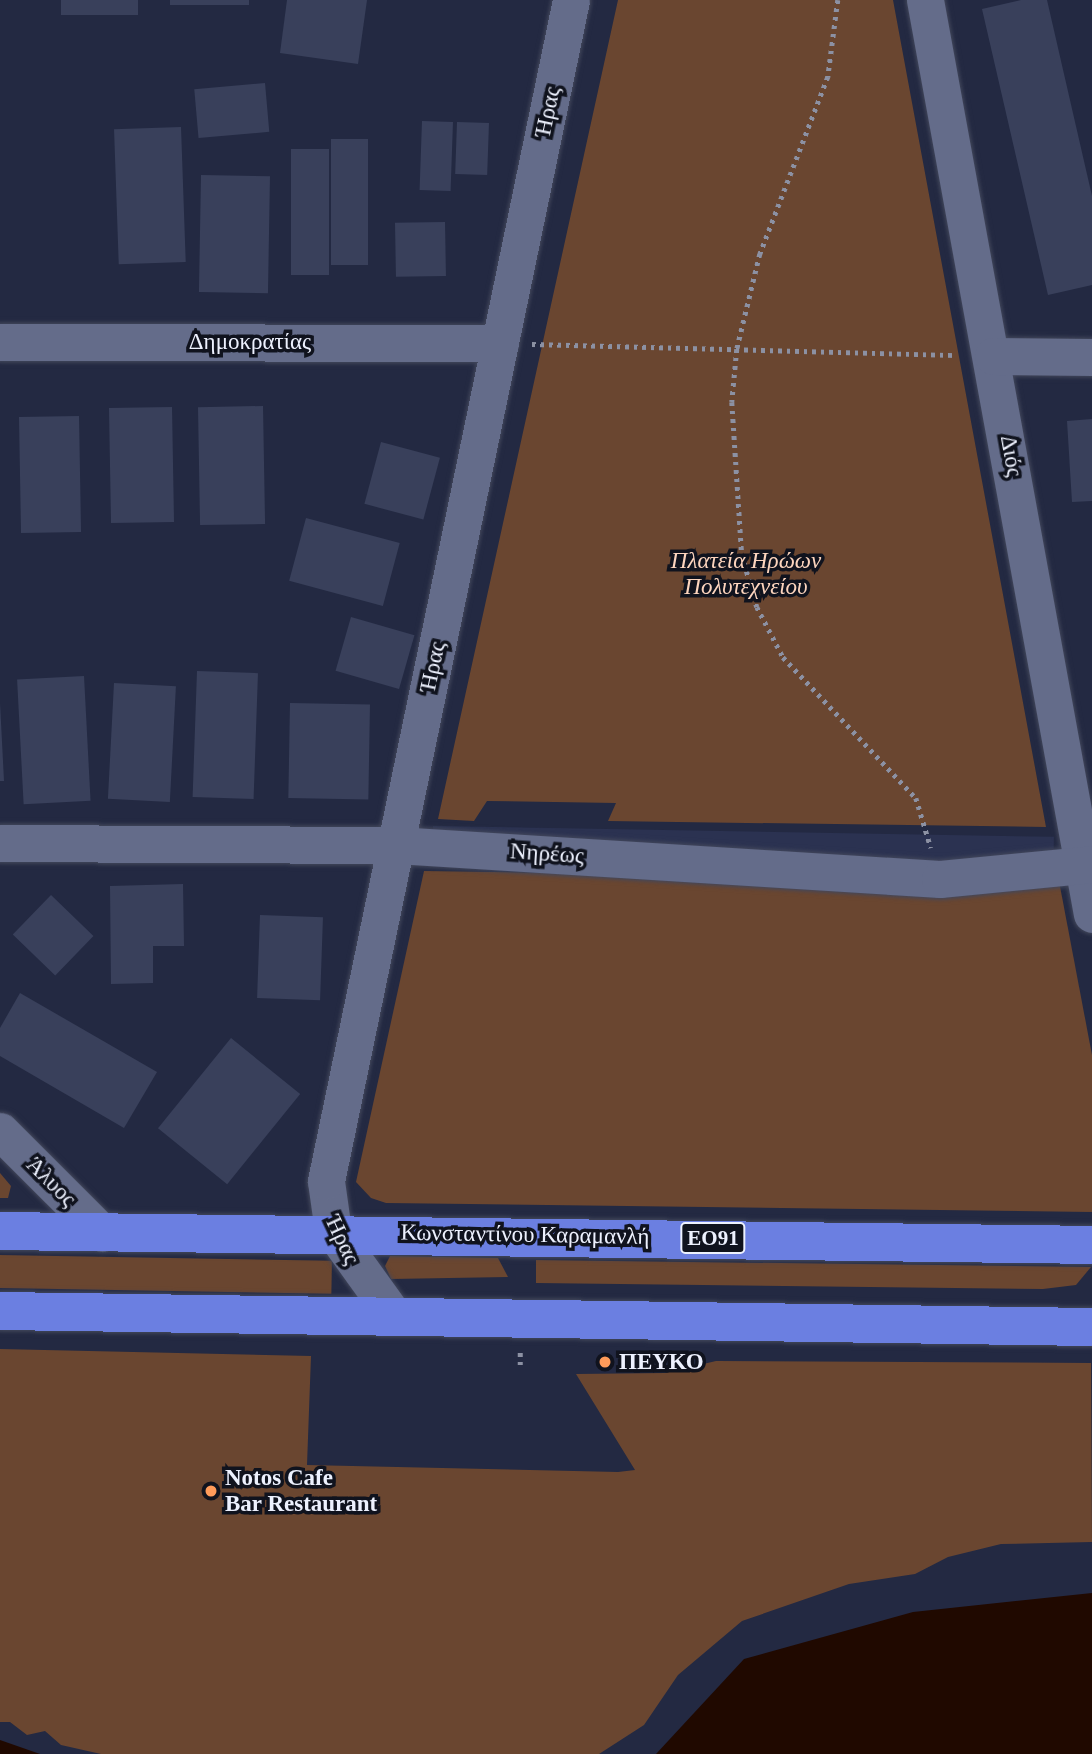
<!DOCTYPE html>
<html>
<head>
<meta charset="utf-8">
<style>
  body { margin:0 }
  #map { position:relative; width:1092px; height:1754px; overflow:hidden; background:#232942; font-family:"Times New Roman",serif }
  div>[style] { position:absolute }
  .built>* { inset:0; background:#2b3251; transform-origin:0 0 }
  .green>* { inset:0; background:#6a4630; transform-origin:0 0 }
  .water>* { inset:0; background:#200900 }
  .building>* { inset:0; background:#39405b; transform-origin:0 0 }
  .path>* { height:4.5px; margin-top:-2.25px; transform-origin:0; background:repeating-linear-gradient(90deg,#8c91a3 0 3.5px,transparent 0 8.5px) }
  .roads { filter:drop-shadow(0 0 2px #42475b) drop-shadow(0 0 2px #42475b) }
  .minor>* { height:37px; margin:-18.5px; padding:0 18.5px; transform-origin:18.5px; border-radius:18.5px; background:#646c8a }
  .highway>* { height:38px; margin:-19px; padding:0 19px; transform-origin:19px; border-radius:19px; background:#6b7fe1 }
  .dots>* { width:19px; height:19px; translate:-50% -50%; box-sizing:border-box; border:4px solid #10131e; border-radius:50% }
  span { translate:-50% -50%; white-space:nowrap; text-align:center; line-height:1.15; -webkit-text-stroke:7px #10131e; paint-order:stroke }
  .shield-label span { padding:2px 5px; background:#10131e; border:2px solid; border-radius:5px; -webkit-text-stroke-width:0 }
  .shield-label { font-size:21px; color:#edf1fe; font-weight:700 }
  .street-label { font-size:23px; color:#edf1fe }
  .park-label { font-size:23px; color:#fdd5be; font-style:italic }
  .poi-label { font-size:23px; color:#edf1fe; font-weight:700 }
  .left { translate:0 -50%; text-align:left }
</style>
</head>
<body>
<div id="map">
  <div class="built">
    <i style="left:433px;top:826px;width:621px;height:37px;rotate:1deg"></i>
  </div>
  <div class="green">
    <i style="clip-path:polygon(618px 0,893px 0,1046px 827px,608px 821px,616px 803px,487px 801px,474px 821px,438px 819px)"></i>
    <i style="clip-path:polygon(424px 871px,1059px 881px,1092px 1055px,1092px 1212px,386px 1203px,371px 1198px,356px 1182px)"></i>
    <i style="clip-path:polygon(0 1173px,11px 1186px,8px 1198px,0 1198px)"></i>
    <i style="left:0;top:1255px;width:332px;height:33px;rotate:1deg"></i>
    <i style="clip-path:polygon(390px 1256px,498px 1258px,508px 1277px,391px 1279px,385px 1266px)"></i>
    <i style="clip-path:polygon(536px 1260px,1091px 1267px,1076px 1285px,1043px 1289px,536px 1283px)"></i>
    <i style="clip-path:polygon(0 1349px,311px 1356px,307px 1465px,618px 1472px,635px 1470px,576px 1374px,665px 1373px,716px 1361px,1091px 1363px,1092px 1542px,1001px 1544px,948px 1557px,915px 1574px,849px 1584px,742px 1621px,678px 1675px,644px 1725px,599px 1754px,101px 1754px,61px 1745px,45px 1731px,27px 1735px,10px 1722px,0 1722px)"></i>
  </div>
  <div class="water">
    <i style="clip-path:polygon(1092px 1593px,1092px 1754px,656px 1754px,744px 1659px,913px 1612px)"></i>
    <i style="clip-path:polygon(0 1740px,40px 1754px,0 1754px)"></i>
  </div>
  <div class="building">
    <i style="left:61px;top:0;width:77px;height:15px"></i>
    <i style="left:170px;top:0;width:79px;height:5px"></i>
    <i style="clip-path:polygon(287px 0,367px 0,358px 64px,280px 53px)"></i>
    <i style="clip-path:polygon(1021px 0,1047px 0,1092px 196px,1092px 285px,1048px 295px,982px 9px)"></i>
    <i style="left:265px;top:83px;width:49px;height:71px;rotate:85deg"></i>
    <i style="left:422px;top:121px;width:31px;height:69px;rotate:2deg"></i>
    <i style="left:457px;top:122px;width:32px;height:52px;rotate:2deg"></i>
    <i style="left:181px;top:127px;width:135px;height:67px;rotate:88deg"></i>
    <i style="left:331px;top:139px;width:37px;height:126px"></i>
    <i style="left:291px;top:149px;width:38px;height:126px"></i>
    <i style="left:201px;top:175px;width:69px;height:117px;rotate:1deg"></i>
    <i style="left:445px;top:222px;width:54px;height:50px;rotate:89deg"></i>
    <i style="left:263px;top:406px;width:118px;height:65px;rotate:89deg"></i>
    <i style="left:172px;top:407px;width:115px;height:63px;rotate:89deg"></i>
    <i style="left:79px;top:416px;width:116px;height:60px;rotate:89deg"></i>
    <i style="clip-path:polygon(1092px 419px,1092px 501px,1072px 502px,1067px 421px)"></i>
    <i style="left:381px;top:442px;width:61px;height:64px;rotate:15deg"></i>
    <i style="left:306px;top:518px;width:97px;height:65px;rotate:15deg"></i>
    <i style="left:351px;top:617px;width:66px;height:56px;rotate:16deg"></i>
    <i style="left:197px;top:671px;width:61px;height:126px;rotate:2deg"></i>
    <i style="left:84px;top:676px;width:125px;height:67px;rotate:87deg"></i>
    <i style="left:114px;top:683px;width:62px;height:116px;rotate:3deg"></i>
    <i style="clip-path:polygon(0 703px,4px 781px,0 781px)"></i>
    <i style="left:290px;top:703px;width:80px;height:95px;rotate:1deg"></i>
    <i style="clip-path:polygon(183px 884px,184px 946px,153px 946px,153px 983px,111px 984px,110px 886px)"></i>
    <i style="left:51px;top:895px;width:59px;height:55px;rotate:44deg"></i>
    <i style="left:260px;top:915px;width:63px;height:83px;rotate:2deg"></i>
    <i style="clip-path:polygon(20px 993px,157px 1072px,124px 1128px,0 1056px,0 1028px)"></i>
    <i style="left:231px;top:1038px;width:89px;height:116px;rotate:39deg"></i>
  </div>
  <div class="path">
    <i style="left:838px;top:0;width:78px;rotate:97.4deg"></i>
    <i style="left:828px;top:77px;width:190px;rotate:111deg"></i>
    <i style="left:760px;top:254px;width:98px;rotate:103.6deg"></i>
    <i style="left:737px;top:349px;width:53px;rotate:95.4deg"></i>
    <i style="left:732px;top:402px;width:153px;rotate:86.3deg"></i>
    <i style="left:742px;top:555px;width:54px;rotate:73.9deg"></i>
    <i style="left:757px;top:607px;width:56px;rotate:62.5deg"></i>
    <i style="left:783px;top:657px;width:194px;rotate:46.7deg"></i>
    <i style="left:916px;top:798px;width:52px;rotate:73.3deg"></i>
    <i style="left:532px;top:344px;width:425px;rotate:1.5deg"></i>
    <i style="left:520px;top:1365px;width:15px;rotate:-90deg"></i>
  </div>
  <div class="roads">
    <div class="minor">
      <i style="left:925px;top:0;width:929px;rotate:79.65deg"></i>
      <i style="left:0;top:342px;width:500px;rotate:0.11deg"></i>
      <i style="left:993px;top:356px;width:99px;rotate:0.6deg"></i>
      <i style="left:0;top:843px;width:396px;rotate:0.3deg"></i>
      <i style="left:396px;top:845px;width:545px;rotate:3.58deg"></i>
      <i style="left:940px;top:879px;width:153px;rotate:-5.6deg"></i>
      <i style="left:0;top:1131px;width:144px;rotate:45deg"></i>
      <i style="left:394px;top:1316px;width:105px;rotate:-125.7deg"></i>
      <i style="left:333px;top:1231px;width:50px;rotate:-98deg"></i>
      <i style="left:326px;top:1181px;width:1206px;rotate:-78.28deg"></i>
    </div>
    <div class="highway">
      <i style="left:0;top:1231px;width:1092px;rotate:0.73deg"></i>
      <i style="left:0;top:1311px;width:1092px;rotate:0.84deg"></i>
    </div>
  </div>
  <div class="dots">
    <i style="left:605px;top:1362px;background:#ff9b5a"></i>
    <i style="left:211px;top:1491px;background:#ff9b5a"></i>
  </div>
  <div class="shield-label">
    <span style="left:713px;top:1238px">ΕΟ91</span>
  </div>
  <div class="street-label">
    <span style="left:548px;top:112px;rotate:-78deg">Ήρας</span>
    <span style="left:250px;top:342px">Δημοκρατίας</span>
    <span style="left:1011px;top:456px;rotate:80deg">Διός</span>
    <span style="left:433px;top:667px;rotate:-78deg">Ήρας</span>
    <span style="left:547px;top:854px;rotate:4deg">Νηρέως</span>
    <span style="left:51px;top:1182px;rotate:45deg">Άλυος</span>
    <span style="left:525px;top:1235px;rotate:1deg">Κωνσταντίνου Καραμανλή</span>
    <span style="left:342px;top:1240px;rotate:65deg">Ήρας</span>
  </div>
  <div class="park-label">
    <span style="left:746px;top:574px">Πλατεία Ηρώων<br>Πολυτεχνείου</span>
  </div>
  <div class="poi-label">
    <span class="left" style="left:619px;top:1362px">ΠΕΥΚΟ</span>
    <span class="left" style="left:225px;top:1491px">Notos Cafe<br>Bar Restaurant</span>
  </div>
</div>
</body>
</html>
